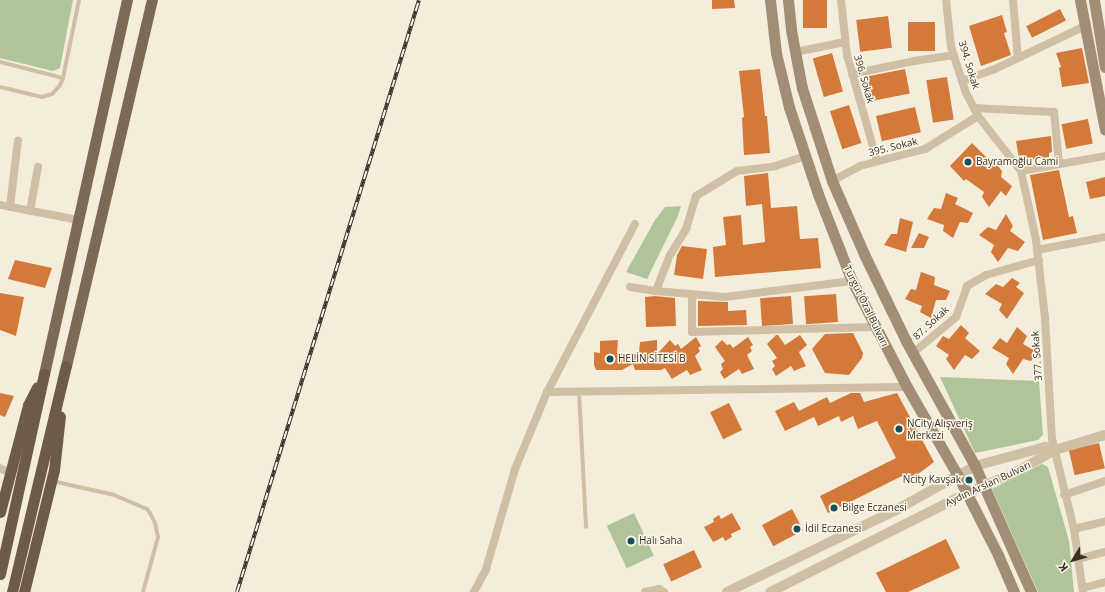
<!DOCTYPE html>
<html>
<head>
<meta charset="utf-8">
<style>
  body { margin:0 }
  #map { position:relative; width:1105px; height:592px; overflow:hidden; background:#f5eddb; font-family:"Open Sans",sans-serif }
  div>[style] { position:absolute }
  .green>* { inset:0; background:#afc599; transform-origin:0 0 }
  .building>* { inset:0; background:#d3793a; transform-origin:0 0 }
  .service>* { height:4px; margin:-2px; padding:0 2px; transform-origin:2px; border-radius:2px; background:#cebfa5 }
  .minor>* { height:8px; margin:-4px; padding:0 4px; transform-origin:4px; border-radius:4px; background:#cebfa5 }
  .tertiary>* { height:10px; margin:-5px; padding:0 5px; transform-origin:5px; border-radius:5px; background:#cebfa5 }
  .secondary>* { height:11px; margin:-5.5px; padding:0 5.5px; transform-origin:5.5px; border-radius:5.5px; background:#a28d76 }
  .primary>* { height:11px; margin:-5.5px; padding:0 5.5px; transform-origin:5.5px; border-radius:5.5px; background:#7d6a56 }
  .trunk>* { height:11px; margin:-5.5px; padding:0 5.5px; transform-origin:5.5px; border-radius:5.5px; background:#6c5a4a }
  .rail>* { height:4px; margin-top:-2px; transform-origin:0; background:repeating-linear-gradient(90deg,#fbf6e8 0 8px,#393027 0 16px); box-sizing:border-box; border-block:1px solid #393027 }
  .dots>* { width:11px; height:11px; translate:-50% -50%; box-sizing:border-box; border:2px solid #fbf6e8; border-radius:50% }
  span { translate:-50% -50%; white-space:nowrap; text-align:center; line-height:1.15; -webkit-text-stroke:3px #fbf6e8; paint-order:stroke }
  .street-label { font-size:10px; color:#393027 }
  .poi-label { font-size:10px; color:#393027 }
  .left { translate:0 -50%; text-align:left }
  .right { translate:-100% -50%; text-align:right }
  .north { position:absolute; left:1053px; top:540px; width:40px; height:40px; -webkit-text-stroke:3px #fbf6e8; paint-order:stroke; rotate:233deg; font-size:11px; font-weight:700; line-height:16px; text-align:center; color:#393027 }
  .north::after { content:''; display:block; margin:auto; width:14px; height:18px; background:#393027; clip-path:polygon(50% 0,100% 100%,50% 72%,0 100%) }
</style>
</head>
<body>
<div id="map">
  <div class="green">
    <i style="clip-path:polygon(0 0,73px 0,60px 68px,53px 71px,0 58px)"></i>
    <i style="clip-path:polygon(681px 206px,678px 216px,647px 279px,626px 272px,655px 220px,665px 207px)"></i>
    <i style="clip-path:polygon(940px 377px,1039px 381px,1043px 435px,1038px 440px,975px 453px)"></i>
    <i style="clip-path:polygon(1042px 464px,1048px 467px,1069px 541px,1074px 592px,1038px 592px,992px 489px)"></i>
    <i style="left:634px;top:513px;width:47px;height:30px;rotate:65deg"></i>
  </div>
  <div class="building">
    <i style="clip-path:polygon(712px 0,734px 0,735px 8px,712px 9px)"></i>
    <i style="left:803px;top:0;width:24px;height:28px"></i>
    <i style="left:1060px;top:9px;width:13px;height:38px;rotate:63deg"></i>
    <i style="clip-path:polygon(1002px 15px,1007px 32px,1004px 33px,1011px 55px,981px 66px,969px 26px)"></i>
    <i style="left:888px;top:16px;width:32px;height:32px;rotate:83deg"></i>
    <i style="left:908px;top:22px;width:27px;height:29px"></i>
    <i style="clip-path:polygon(1082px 48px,1089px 83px,1062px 87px,1059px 68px,1061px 67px,1056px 53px)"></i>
    <i style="left:832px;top:53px;width:40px;height:20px;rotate:74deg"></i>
    <i style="clip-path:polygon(760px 69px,765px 116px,767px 116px,770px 153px,744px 155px,742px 118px,744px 117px,739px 71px)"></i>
    <i style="left:905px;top:69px;width:25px;height:40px;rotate:79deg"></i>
    <i style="left:947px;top:77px;width:43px;height:21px;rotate:81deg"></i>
    <i style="left:849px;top:105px;width:40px;height:20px;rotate:72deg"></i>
    <i style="left:915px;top:107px;width:26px;height:40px;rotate:77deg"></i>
    <i style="left:1088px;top:119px;width:25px;height:27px;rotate:79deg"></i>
    <i style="clip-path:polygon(1051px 136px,1052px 152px,1049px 153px,1049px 157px,1020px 161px,1019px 159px,1016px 141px)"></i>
    <i style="clip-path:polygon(972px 143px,993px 164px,994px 161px,1002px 171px,1001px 177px,1012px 186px,1006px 196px,1001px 191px,989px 207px,982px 197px,984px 192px,966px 179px,964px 181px,950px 166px)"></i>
    <i style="clip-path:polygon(1059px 170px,1069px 217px,1073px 216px,1077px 233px,1043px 240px,1030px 175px)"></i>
    <i style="clip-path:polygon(768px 173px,771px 208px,797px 206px,800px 239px,818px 238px,821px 268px,715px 277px,713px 247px,726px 245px,723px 217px,741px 215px,743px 245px,765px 242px,762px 204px,746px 206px,744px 176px)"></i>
    <i style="clip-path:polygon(1105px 177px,1105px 196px,1090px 199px,1086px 182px)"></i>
    <i style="clip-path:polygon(946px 193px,958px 198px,955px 204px,973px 213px,968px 223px,960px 222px,953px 238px,943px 231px,944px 225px,927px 219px,934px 208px,941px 209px)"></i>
    <i style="clip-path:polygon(1006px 214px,1013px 226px,1010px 231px,1025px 242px,1018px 251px,1008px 248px,998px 262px,991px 252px,994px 245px,979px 235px,988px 227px,996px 230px)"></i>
    <i style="clip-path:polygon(900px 218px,913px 222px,906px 252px,884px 245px,891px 234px,897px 234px)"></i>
    <i style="clip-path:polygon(919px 233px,929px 237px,924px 248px,911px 248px)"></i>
    <i style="clip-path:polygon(682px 246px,707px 249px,703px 279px,674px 275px,677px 255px)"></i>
    <i style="clip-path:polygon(15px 260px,52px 268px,45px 288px,8px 279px)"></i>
    <i style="clip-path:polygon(921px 272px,935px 277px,934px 285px,950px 291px,946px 300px,936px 300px,931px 318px,920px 312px,922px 306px,905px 299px,911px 289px,916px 290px)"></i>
    <i style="clip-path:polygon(1012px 278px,1020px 283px,1016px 287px,1024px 293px,1007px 319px,999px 310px,1002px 304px,985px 294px,996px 284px,1003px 287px)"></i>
    <i style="clip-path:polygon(0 293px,24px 297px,16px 336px,0 330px)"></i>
    <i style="left:836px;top:294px;width:28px;height:32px;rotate:86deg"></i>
    <i style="clip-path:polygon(655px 296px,675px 298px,676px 326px,646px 327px,645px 297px)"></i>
    <i style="left:791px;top:296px;width:28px;height:31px;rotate:86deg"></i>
    <i style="clip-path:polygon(698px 301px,728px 302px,728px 311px,746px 310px,747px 325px,698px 326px)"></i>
    <i style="clip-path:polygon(961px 325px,969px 333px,965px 338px,980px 351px,972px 359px,965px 355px,954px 370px,946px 359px,949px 355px,936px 346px,943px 336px,949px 339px)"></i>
    <i style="clip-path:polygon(1017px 327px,1027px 336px,1023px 344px,1037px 352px,1031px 361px,1023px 359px,1013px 374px,1006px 364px,1009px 358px,992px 348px,1000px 338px,1007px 343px)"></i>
    <i style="clip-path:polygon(853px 333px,863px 353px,862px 358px,849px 375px,825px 373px,812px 349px,825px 334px)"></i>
    <i style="clip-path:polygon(776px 335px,778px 335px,785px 345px,800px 335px,807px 345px,799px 352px,806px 366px,794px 371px,791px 366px,776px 376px,772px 369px,775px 366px,772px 361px,777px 358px,767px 344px)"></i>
    <i style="clip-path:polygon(696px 337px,701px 346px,698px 348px,700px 351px,695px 356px,702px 370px,690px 375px,687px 370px,672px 379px,665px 368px,661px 370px,635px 370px,633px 364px,622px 370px,596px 370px,594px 365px,594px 352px,600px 353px,600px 341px,618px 340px,617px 353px,634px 354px,639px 353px,640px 342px,657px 340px,657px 354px,670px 340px,675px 346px,678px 344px,681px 349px)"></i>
    <i style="clip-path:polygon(748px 337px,753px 345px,750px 347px,752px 351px,747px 355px,754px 369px,742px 374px,739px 369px,724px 379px,720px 372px,723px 369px,721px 364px,725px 361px,715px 347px,722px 340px,727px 345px,730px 344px,733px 348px)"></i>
    <i style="clip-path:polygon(0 393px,14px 396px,5px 417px,0 415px)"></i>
    <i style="clip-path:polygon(851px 393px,860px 393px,864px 402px,897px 393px,934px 462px,921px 472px,906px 479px,904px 475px,828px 513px,820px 496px,896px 458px,877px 421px,858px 429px,853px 416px,841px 422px,839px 416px,818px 426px,814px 417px,785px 431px,775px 411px,794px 402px,799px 411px,827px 397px,830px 403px)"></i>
    <i style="left:729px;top:403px;width:30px;height:21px;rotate:64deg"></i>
    <i style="left:1099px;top:443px;width:26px;height:31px;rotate:77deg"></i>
    <i style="left:792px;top:509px;width:24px;height:34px;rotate:62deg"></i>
    <i style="clip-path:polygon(732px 513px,741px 529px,731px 534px,732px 537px,725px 541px,723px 537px,713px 542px,704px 527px,714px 522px,713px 519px,719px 515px,721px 519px)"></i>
    <i style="clip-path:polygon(946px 539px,960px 568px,908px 592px,886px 592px,876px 573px)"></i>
    <i style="left:694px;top:550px;width:19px;height:34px;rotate:65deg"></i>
  </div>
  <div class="service">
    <i style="left:0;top:62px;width:65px;rotate:14.3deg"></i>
    <i style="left:63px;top:78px;width:80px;rotate:-78.4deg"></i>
    <i style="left:0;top:87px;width:43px;rotate:13.4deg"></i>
    <i style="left:42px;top:97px;width:10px;rotate:-17deg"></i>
    <i style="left:52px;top:94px;width:12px;rotate:-48deg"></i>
    <i style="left:60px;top:85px;width:8px;rotate:-67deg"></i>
    <i style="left:579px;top:392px;width:135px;rotate:87deg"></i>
    <i style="left:52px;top:481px;width:64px;rotate:12.7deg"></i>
    <i style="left:114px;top:495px;width:36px;rotate:23deg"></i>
    <i style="left:147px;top:509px;width:5px;rotate:53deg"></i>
    <i style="left:150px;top:513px;width:11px;rotate:63deg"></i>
    <i style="left:155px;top:523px;width:14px;rotate:78deg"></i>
    <i style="left:158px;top:537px;width:57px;rotate:105.3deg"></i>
  </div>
  <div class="minor">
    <i style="left:841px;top:0;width:55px;rotate:83.8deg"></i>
    <i style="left:847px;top:55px;width:110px;rotate:74.2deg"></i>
    <i style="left:946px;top:0;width:47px;rotate:83.9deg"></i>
    <i style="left:951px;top:47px;width:48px;rotate:71.9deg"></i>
    <i style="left:966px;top:93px;width:26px;rotate:62deg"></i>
    <i style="left:978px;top:116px;width:70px;rotate:52deg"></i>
    <i style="left:1021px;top:171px;width:71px;rotate:77.7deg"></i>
    <i style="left:1036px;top:240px;width:79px;rotate:83.4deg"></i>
    <i style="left:1045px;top:318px;width:121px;rotate:86.7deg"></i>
    <i style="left:1052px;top:439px;width:93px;rotate:76.3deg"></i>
    <i style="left:1074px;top:529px;width:64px;rotate:81.9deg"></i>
    <i style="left:1013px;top:0;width:58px;rotate:85.1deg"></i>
    <i style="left:795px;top:52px;width:51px;rotate:-11.3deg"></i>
    <i style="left:852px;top:74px;width:63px;rotate:-11.8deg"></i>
    <i style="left:914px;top:61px;width:40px;rotate:-8.5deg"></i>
    <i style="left:962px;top:81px;width:35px;rotate:-20deg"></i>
    <i style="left:995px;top:69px;width:100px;rotate:-25.5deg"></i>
    <i style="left:974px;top:108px;width:80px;rotate:2.9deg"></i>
    <i style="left:1054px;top:112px;width:51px;rotate:84.4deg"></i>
    <i style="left:1021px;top:171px;width:85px;rotate:-10.1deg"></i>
    <i style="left:832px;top:181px;width:32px;rotate:-28deg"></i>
    <i style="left:860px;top:166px;width:67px;rotate:-14.7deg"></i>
    <i style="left:925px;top:149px;width:62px;rotate:-31.9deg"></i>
    <i style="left:0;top:205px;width:80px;rotate:10.8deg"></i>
    <i style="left:10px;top:207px;width:67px;rotate:-83.2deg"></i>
    <i style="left:30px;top:211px;width:45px;rotate:-79.7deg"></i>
    <i style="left:635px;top:224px;width:190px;rotate:117.6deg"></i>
    <i style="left:547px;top:392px;width:360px;rotate:-0.8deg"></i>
    <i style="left:1037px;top:250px;width:69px;rotate:-10.8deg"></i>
    <i style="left:630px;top:287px;width:26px;rotate:9deg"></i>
    <i style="left:656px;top:291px;width:69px;rotate:5deg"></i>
    <i style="left:725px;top:297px;width:128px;rotate:-7.2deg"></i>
    <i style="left:656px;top:291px;width:39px;rotate:-69deg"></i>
    <i style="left:670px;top:255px;width:31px;rotate:-58deg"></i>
    <i style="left:686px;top:229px;width:34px;rotate:-73deg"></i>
    <i style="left:696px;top:196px;width:48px;rotate:-31.4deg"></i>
    <i style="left:737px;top:171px;width:38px;rotate:-7deg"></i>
    <i style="left:775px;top:166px;width:32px;rotate:-18deg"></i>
    <i style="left:692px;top:295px;width:37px;rotate:90deg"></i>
    <i style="left:692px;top:332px;width:182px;rotate:-1.6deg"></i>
    <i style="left:913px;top:353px;width:56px;rotate:-39.9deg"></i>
    <i style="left:956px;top:317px;width:33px;rotate:-70deg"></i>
    <i style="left:967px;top:286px;width:22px;rotate:-30deg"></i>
    <i style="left:986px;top:275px;width:55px;rotate:-15.8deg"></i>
    <i style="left:0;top:468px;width:11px;rotate:27deg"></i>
    <i style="left:1064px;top:495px;width:43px;rotate:-18.9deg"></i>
    <i style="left:1074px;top:529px;width:32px;rotate:-14deg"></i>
    <i style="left:1078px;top:559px;width:28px;rotate:-15deg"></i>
    <i style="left:1083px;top:588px;width:23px;rotate:-15deg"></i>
    <i style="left:474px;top:592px;width:26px;rotate:-62deg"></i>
    <i style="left:486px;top:569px;width:104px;rotate:-73.8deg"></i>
    <i style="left:515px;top:469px;width:83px;rotate:-67.4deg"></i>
    <i style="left:645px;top:592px;width:14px;rotate:-12deg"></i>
    <i style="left:659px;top:589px;width:6px;rotate:31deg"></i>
  </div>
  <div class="tertiary">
    <i style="left:1055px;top:450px;width:52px;rotate:-16.7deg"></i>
    <i style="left:727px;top:592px;width:186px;rotate:-25.9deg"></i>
    <i style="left:894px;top:511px;width:93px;rotate:-29.1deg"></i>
    <i style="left:975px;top:466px;width:73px;rotate:-15.2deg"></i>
    <i style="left:1045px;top:447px;width:10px;rotate:17deg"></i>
    <i style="left:1055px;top:450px;width:45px;rotate:150.6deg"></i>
    <i style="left:1016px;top:472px;width:53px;rotate:156.8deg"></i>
    <i style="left:967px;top:493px;width:220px;rotate:153.3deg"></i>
  </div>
  <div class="secondary">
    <i style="left:770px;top:0;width:53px;rotate:83.5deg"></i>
    <i style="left:776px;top:53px;width:56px;rotate:76.5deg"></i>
    <i style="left:789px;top:107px;width:92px;rotate:71.6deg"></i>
    <i style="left:818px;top:194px;width:93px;rotate:68.7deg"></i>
    <i style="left:852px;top:281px;width:119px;rotate:62.6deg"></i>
    <i style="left:907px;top:387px;width:103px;rotate:60.2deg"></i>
    <i style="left:958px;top:476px;width:89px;rotate:63.1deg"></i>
    <i style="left:998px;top:555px;width:40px;rotate:66.6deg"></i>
    <i style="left:788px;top:0;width:30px;rotate:84deg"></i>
    <i style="left:791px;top:30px;width:59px;rotate:79.3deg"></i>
    <i style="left:802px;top:88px;width:98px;rotate:72.1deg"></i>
    <i style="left:832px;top:181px;width:80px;rotate:66.3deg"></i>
    <i style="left:864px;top:254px;width:97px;rotate:64.2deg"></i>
    <i style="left:906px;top:341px;width:143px;rotate:61.1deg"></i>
    <i style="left:975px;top:466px;width:138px;rotate:66deg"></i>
    <i style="left:1080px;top:0;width:132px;rotate:79.1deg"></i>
    <i style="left:1094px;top:0;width:68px;rotate:80.7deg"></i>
  </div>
  <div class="primary">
    <i style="left:66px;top:366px;width:376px;rotate:-76.8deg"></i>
    <i style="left:44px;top:374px;width:383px;rotate:-77.5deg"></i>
  </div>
  <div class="trunk">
    <i style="left:0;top:512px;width:111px;rotate:-75.3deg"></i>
    <i style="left:28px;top:405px;width:20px;rotate:-63deg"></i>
    <i style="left:0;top:574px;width:205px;rotate:-77.6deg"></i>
    <i style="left:12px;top:592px;width:232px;rotate:-76.6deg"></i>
    <i style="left:24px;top:592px;width:126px;rotate:-76.2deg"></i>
    <i style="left:54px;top:470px;width:54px;rotate:-83.7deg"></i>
  </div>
  <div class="rail">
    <i style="left:237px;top:592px;width:619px;rotate:-72.91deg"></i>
  </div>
  <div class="dots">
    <i style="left:968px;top:162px;background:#184f5f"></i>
    <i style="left:610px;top:359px;background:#184f5f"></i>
    <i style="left:899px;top:429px;background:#184f5f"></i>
    <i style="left:969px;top:480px;background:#184f5f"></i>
    <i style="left:834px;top:508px;background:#184f5f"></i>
    <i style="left:797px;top:529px;background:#184f5f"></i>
    <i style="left:631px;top:541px;background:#184f5f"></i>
  </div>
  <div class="street-label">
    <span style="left:969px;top:65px;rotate:73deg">394. Sokak</span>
    <span style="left:864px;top:79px;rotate:74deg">396. Sokak</span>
    <span style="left:893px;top:147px;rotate:-14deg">395. Sokak</span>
    <span style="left:866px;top:306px;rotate:64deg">Turgut Özal Bulvarı</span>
    <span style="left:931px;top:323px;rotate:-43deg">87. Sokak</span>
    <span style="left:1037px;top:356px;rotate:-94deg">377. Sokak</span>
    <span style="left:988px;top:484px;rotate:-25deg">Aydın Arslan Bulvarı</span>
  </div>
  <div class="poi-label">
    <span class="left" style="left:976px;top:162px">Bayramoğlu Cami</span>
    <span class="left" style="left:618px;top:359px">HELİN SİTESİ B</span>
    <span class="left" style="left:907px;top:429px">NCity Alışveriş<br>Merkezi</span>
    <span class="right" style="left:961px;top:480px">Ncity Kavşak</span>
    <span class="left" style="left:842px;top:508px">Bilge Eczanesi</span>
    <span class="left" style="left:805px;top:529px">İdil Eczanesi</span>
    <span class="left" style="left:639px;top:541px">Halı Saha</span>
  </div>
  <div class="north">K</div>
</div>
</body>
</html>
